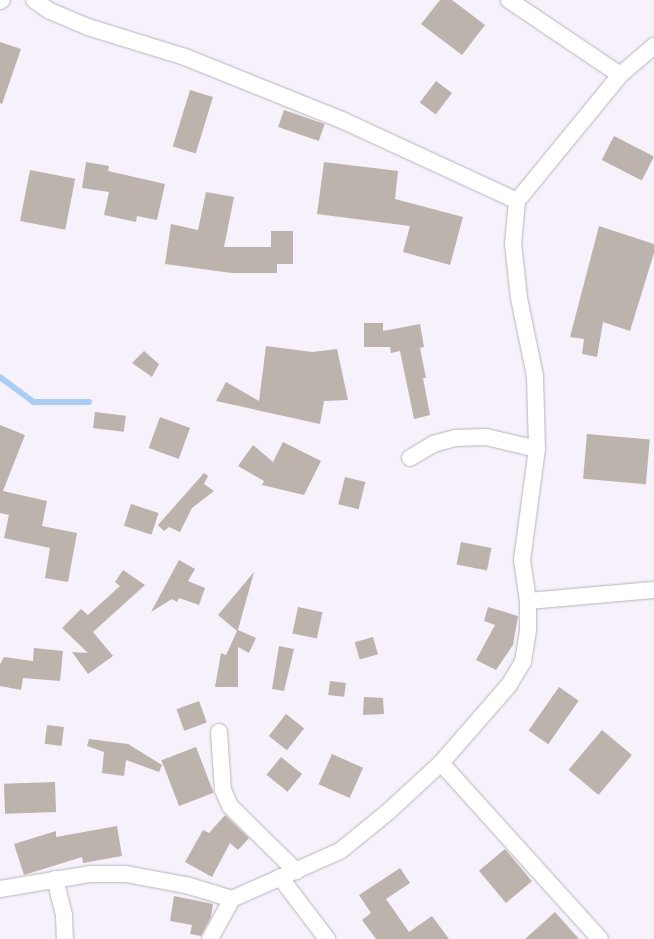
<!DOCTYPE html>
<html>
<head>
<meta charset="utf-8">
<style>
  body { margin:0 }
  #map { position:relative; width:654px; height:939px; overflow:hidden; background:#f6f1fa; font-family:Lato,sans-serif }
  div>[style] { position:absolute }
  .stream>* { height:5.5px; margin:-2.75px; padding:0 2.75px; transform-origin:2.75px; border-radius:2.75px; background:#a9cdf5 }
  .building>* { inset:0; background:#bcb3ad; transform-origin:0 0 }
  .roads { filter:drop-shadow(0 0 1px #b8b4bd) drop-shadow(0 0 1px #b8b4bd) }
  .minor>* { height:16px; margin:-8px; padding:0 8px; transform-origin:8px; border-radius:8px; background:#fff }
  span { translate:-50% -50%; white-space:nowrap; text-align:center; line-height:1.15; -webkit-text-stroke:5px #fff; paint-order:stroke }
</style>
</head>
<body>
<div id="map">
  <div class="stream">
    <i style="left:0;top:377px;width:42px;rotate:36.3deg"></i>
    <i style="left:34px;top:402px;width:55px"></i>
  </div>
  <div class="building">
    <i style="clip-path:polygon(440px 0,452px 0,485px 25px,462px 55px,421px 24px)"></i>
    <i style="clip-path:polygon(0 42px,21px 49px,2px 104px,0 103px)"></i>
    <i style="left:436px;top:81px;width:20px;height:27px;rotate:37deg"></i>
    <i style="left:190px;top:90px;width:24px;height:59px;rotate:17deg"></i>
    <i style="left:284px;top:110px;width:43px;height:18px;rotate:19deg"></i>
    <i style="left:614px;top:136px;width:45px;height:27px;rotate:27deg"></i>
    <i style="clip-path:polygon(86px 162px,109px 166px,108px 171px,165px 184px,157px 220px,137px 216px,136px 222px,104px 215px,109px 192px,82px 188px)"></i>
    <i style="clip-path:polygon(324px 162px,398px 171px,395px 199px,463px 217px,450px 265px,403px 252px,410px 226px,317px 214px)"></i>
    <i style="left:30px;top:170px;width:46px;height:52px;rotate:11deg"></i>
    <i style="clip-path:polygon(206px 192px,234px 197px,224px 247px,271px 247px,271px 231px,293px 231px,293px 264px,277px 264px,277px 273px,232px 273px,165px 264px,171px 224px,198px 230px)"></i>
    <i style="clip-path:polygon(599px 226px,654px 244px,654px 253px,630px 331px,603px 322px,597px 357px,582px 354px,584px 339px,570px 337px)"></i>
    <i style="clip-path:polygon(364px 323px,383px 323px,383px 331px,420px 324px,424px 347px,420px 348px,426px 378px,423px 378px,430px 415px,414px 419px,400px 351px,391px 353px,390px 347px,364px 347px)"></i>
    <i style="clip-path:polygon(266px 346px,312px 352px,337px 349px,348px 400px,324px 401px,320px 424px,216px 401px,226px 382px,259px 401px)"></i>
    <i style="clip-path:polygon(144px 351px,159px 364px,152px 377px,132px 363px)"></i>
    <i style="left:95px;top:412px;width:31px;height:16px;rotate:7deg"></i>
    <i style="left:160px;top:417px;width:32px;height:33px;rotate:20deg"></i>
    <i style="clip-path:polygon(0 425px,25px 435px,3px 491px,47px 501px,42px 526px,77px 533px,68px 582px,45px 578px,50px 548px,4px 538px,9px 515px,0 513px)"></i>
    <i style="left:587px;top:434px;width:63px;height:45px;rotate:5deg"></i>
    <i style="clip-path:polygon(283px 442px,321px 461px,304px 495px,262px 485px,264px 481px,238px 466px,253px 445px,273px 462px)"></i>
    <i style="clip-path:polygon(204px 473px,208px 476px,204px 484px,214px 491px,192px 508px,180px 532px,169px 527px,164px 531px,158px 525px)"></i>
    <i style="left:345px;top:477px;width:21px;height:28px;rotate:14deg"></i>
    <i style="left:131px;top:504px;width:29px;height:23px;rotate:18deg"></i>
    <i style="left:461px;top:542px;width:31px;height:23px;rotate:11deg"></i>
    <i style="clip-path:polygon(179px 560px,195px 569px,188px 581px,205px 588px,199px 605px,179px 598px,177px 602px,172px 599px,151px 612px)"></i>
    <i style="clip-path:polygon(123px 570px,145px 585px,93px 632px,113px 656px,88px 674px,72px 652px,88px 653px,62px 628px,81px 609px,88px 615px,120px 586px,115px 582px)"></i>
    <i style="clip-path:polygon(254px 572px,238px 630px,256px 638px,249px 653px,238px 647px,238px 687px,215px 687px,221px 653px,226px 655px,237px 631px,218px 615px)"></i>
    <i style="left:298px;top:607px;width:25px;height:27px;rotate:12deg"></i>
    <i style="clip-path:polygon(488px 607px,518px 616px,513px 645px,496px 670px,476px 660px,495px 625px,484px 621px)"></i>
    <i style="left:373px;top:637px;width:18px;height:19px;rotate:74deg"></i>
    <i style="clip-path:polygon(279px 646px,294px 649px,284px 691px,272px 689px)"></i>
    <i style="clip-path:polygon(34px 648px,63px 651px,60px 681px,23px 678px,21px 690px,0 686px,0 664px,4px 657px,33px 661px)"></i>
    <i style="left:330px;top:681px;width:16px;height:14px;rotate:7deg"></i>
    <i style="left:559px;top:687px;width:24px;height:53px;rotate:35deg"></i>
    <i style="clip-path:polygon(364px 697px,383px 698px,384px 714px,363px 715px)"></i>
    <i style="left:199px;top:701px;width:23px;height:24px;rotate:70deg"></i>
    <i style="left:286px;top:714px;width:23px;height:28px;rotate:38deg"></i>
    <i style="left:47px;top:725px;width:17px;height:19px;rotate:7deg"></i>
    <i style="left:602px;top:730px;width:39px;height:52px;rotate:40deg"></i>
    <i style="clip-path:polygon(89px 739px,128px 744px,162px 765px,159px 772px,126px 760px,124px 776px,102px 773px,104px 752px,87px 746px)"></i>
    <i style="left:196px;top:747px;width:49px;height:37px;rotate:69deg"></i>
    <i style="left:332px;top:754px;width:34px;height:33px;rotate:24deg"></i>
    <i style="left:281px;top:757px;width:27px;height:23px;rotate:39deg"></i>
    <i style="left:55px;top:782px;width:30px;height:51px;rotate:88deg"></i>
    <i style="clip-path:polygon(225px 815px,249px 838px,238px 850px,230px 843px,212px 877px,185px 862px,203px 830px,209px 833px)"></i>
    <i style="clip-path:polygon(117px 826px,122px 856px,83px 863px,82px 857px,24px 875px,14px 844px,56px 831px,56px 837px)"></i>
    <i style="left:505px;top:849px;width:42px;height:34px;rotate:50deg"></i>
    <i style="clip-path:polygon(400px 868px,410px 883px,386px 899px,409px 932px,432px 916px,449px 939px,376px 939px,362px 920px,371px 913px,359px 895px)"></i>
    <i style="clip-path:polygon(174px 896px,213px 904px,211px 917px,201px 936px,190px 934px,192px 925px,170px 921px)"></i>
    <i style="clip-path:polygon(555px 912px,579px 939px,525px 939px)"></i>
  </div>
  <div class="roads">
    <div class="minor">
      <i style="left:34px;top:0;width:19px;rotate:35deg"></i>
      <i style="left:50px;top:11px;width:41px;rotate:22.8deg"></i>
      <i style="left:88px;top:27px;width:102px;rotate:17.2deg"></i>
      <i style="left:185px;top:57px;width:169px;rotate:21.9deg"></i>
      <i style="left:342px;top:120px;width:193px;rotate:24.8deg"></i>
      <i style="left:509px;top:0;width:134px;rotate:34deg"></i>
      <i style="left:0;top:1px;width:2px;rotate:-27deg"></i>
      <i style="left:410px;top:458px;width:27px;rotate:-31deg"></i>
      <i style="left:433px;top:444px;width:24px;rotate:-15deg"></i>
      <i style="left:456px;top:438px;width:30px;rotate:-2deg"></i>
      <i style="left:486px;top:437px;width:52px;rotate:13.2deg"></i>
      <i style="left:528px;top:601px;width:126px;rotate:-5deg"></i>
      <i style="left:219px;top:732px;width:58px;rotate:86.1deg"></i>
      <i style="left:223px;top:790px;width:17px;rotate:66deg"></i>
      <i style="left:230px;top:806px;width:93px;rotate:44.6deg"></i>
      <i style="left:441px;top:763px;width:237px;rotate:47.9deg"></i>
      <i style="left:280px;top:877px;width:78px;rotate:52.8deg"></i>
      <i style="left:55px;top:879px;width:37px;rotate:76deg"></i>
      <i style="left:64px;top:915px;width:24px;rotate:88deg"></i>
      <i style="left:0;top:889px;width:92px;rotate:-9.4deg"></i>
      <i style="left:91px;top:874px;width:35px"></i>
      <i style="left:126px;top:874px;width:61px;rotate:10.4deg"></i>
      <i style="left:186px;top:885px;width:48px;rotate:16.9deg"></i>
      <i style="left:210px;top:939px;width:46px;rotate:-61.2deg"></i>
      <i style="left:232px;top:899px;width:118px;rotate:-24deg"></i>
      <i style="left:340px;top:851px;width:63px;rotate:-39.2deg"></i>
      <i style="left:389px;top:811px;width:71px;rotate:-42.7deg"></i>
      <i style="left:441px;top:763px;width:103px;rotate:-48.9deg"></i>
      <i style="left:509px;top:685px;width:27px;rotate:-59deg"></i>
      <i style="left:523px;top:662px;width:33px;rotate:-81deg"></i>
      <i style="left:528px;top:629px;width:28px;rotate:-90deg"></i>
      <i style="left:528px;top:601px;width:41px;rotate:-98.3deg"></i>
      <i style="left:522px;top:560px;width:112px;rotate:-82.3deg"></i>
      <i style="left:537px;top:449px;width:73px;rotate:-91.6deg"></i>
      <i style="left:535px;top:376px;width:80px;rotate:-101.6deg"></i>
      <i style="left:519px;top:298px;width:54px;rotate:-96.3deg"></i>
      <i style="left:513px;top:244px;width:43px;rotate:-84.7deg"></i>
      <i style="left:517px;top:201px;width:163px;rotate:-50.7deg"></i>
      <i style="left:620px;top:75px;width:45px;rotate:-40.5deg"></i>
    </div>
  </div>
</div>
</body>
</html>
